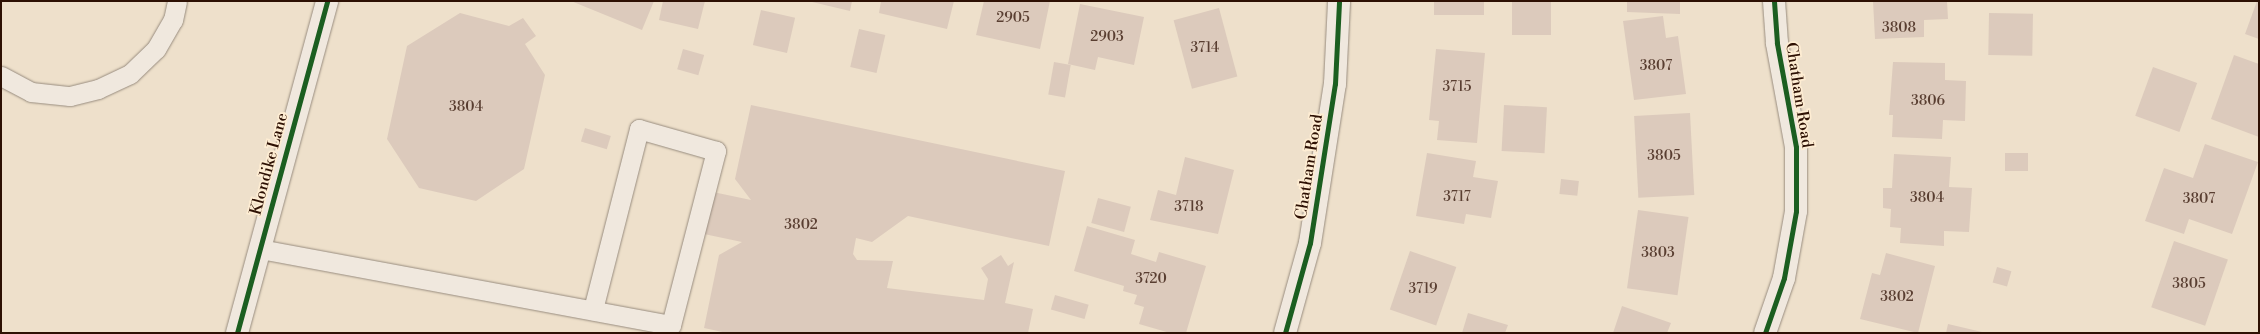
<!DOCTYPE html>
<html>
<head>
<meta charset="utf-8">
<style>
  body { margin:0 }
  #map { position:relative; width:2260px; height:334px; overflow:hidden; background:#eee0cb; font-family:"Libre Bodoni",serif }
  div>[style] { position:absolute }
  .building>* { inset:0; background:#dccabc; transform-origin:0 0 }
  .roads { filter:drop-shadow(0 0 1px #988c7f) drop-shadow(0 0 1px #988c7f) }
  .service>* { height:19px; margin:-9.5px; padding:0 9.5px; transform-origin:9.5px; border-radius:9.5px; background:#f0e8de }
  .minor>* { height:22px; margin:-11px; padding:0 11px; transform-origin:11px; border-radius:11px; background:#f0e8de }
  .tertiary>* { height:22px; margin:-11px; padding:0 11px; transform-origin:11px; border-radius:11px; background:#f0e8de }
  .cycleway>* { height:5px; margin:-2.5px; padding:0 2.5px; transform-origin:2.5px; border-radius:2.5px; background:#1b5e20 }
  span { translate:-50% -50%; white-space:nowrap; text-align:center; line-height:1.15; -webkit-text-stroke:3.5px #feedd3; paint-order:stroke }
  .number-label { font-size:14px; color:#593e31 }
  .number-label span { -webkit-text-stroke-width:0 }
  .street-label { font-size:16px; color:#2d1003 }
  .frame { position:absolute; inset:0; border:2px solid #2d1003; pointer-events:none }
</style>
</head>
<body>
<div id="map">
  <div class="building">
    <i style="clip-path:polygon(571px 1px,654px 1px,642px 30px)"></i>
    <i style="clip-path:polygon(663px 1px,705px 1px,698px 29px,659px 20px)"></i>
    <i style="clip-path:polygon(808px 1px,852px 1px,850px 11px)"></i>
    <i style="clip-path:polygon(881px 1px,954px 1px,947px 29px,879px 13px)"></i>
    <i style="clip-path:polygon(984px 1px,1050px 1px,1040px 49px,976px 35px)"></i>
    <i style="left:1434px;top:1px;width:50px;height:14px"></i>
    <i style="left:1512px;top:1px;width:39px;height:34px"></i>
    <i style="clip-path:polygon(1627px 1px,1680px 1px,1680px 14px,1627px 12px)"></i>
    <i style="clip-path:polygon(1873px 1px,1947px 1px,1948px 19px,1924px 20px,1924px 37px,1875px 39px)"></i>
    <i style="clip-path:polygon(2257px 1px,2259px 1px,2259px 39px,2245px 34px)"></i>
    <i style="clip-path:polygon(1080px 4px,1144px 17px,1134px 65px,1098px 57px,1095px 70px,1068px 64px)"></i>
    <i style="left:1219px;top:8px;width:71px;height:47px;rotate:75deg"></i>
    <i style="left:761px;top:10px;width:35px;height:36px;rotate:13deg"></i>
    <i style="clip-path:polygon(460px 13px,509px 26px,523px 18px,536px 36px,525px 44px,545px 75px,524px 169px,476px 201px,419px 188px,387px 139px,407px 46px)"></i>
    <i style="left:1989px;top:13px;width:44px;height:42px;rotate:1deg"></i>
    <i style="clip-path:polygon(1663px 16px,1666px 38px,1678px 36px,1686px 94px,1634px 100px,1623px 21px)"></i>
    <i style="left:859px;top:29px;width:27px;height:39px;rotate:13deg"></i>
    <i style="left:683px;top:49px;width:22px;height:21px;rotate:16deg"></i>
    <i style="clip-path:polygon(1436px 49px,1485px 53px,1477px 143px,1437px 140px,1439px 121px,1429px 120px)"></i>
    <i style="clip-path:polygon(2234px 55px,2259px 64px,2259px 137px,2211px 119px)"></i>
    <i style="left:1054px;top:62px;width:17px;height:33px;rotate:10deg"></i>
    <i style="clip-path:polygon(1893px 62px,1945px 63px,1945px 80px,1966px 81px,1965px 121px,1943px 120px,1942px 139px,1892px 137px,1893px 115px,1889px 115px)"></i>
    <i style="left:2153px;top:67px;width:47px;height:52px;rotate:20deg"></i>
    <i style="clip-path:polygon(751px 105px,1065px 171px,1049px 246px,908px 216px,872px 242px,856px 238px,853px 254px,857px 260px,893px 261px,887px 288px,984px 300px,988px 279px,981px 268px,1001px 255px,1008px 266px,1014px 262px,1005px 303px,1033px 309px,1028px 333px,727px 333px,704px 328px,719px 255px,742px 242px,704px 234px,713px 192px,751px 200px,735px 179px)"></i>
    <i style="left:1504px;top:105px;width:43px;height:46px;rotate:3deg"></i>
    <i style="left:1690px;top:113px;width:82px;height:56px;rotate:87deg"></i>
    <i style="left:585px;top:128px;width:27px;height:14px;rotate:17deg"></i>
    <i style="clip-path:polygon(2205px 144px,2258px 162px,2232px 234px,2189px 219px,2184px 234px,2145px 221px,2164px 168px,2193px 178px)"></i>
    <i style="clip-path:polygon(1427px 153px,1476px 161px,1473px 177px,1498px 181px,1491px 218px,1466px 214px,1464px 224px,1416px 216px)"></i>
    <i style="left:2028px;top:153px;width:18px;height:23px;rotate:90deg"></i>
    <i style="clip-path:polygon(1894px 154px,1951px 157px,1949px 187px,1972px 188px,1969px 232px,1944px 231px,1944px 246px,1900px 243px,1901px 228px,1890px 227px,1891px 209px,1883px 208px,1883px 188px,1892px 188px)"></i>
    <i style="clip-path:polygon(1185px 157px,1234px 170px,1218px 234px,1150px 220px,1158px 190px,1176px 195px)"></i>
    <i style="left:1561px;top:179px;width:18px;height:15px;rotate:6deg"></i>
    <i style="left:1098px;top:198px;width:34px;height:26px;rotate:15deg"></i>
    <i style="left:1638px;top:210px;width:51px;height:79px;rotate:8deg"></i>
    <i style="clip-path:polygon(1087px 226px,1135px 240px,1131px 254px,1156px 262px,1159px 252px,1206px 266px,1186px 333px,1170px 333px,1139px 324px,1144px 307px,1134px 304px,1137px 295px,1123px 291px,1124px 286px,1074px 271px)"></i>
    <i style="left:2174px;top:241px;width:57px;height:70px;rotate:19deg"></i>
    <i style="left:1410px;top:251px;width:49px;height:62px;rotate:19deg"></i>
    <i style="clip-path:polygon(1886px 253px,1935px 266px,1918px 333px,1860px 319px,1872px 273px,1880px 275px)"></i>
    <i style="left:1997px;top:267px;width:15px;height:16px;rotate:16deg"></i>
    <i style="left:1055px;top:295px;width:35px;height:15px;rotate:16deg"></i>
    <i style="clip-path:polygon(1622px 306px,1671px 323px,1667px 333px,1613px 333px)"></i>
    <i style="clip-path:polygon(1468px 313px,1508px 325px,1505px 333px,1462px 333px)"></i>
    <i style="clip-path:polygon(1948px 324px,1982px 332px,1982px 333px,1946px 333px)"></i>
  </div>
  <div class="roads">
    <div class="service">
      <i style="left:1px;top:76px;width:34px;rotate:28deg"></i>
      <i style="left:31px;top:92px;width:39px;rotate:6deg"></i>
      <i style="left:70px;top:96px;width:29px;rotate:-14deg"></i>
      <i style="left:98px;top:89px;width:35px;rotate:-25deg"></i>
      <i style="left:130px;top:74px;width:36px;rotate:-44deg"></i>
      <i style="left:156px;top:49px;width:34px;rotate:-60deg"></i>
      <i style="left:173px;top:20px;width:19px;rotate:-78deg"></i>
      <i style="left:260px;top:249px;width:418px;rotate:10.5deg"></i>
      <i style="left:671px;top:325px;width:180px;rotate:-75.5deg"></i>
      <i style="left:716px;top:151px;width:80px;rotate:-164.1deg"></i>
      <i style="left:639px;top:129px;width:187px;rotate:104.3deg"></i>
    </div>
    <div class="minor">
      <i style="left:1285px;top:333px;width:93px;rotate:-74.5deg"></i>
      <i style="left:1310px;top:243px;width:161px;rotate:-81.1deg"></i>
      <i style="left:1335px;top:84px;width:83px;rotate:-87.2deg"></i>
      <i style="left:1765px;top:333px;width:58px;rotate:-70.9deg"></i>
      <i style="left:1784px;top:278px;width:68px;rotate:-79.8deg"></i>
      <i style="left:1796px;top:211px;width:64px;rotate:-90deg"></i>
      <i style="left:1796px;top:147px;width:106px;rotate:-100.4deg"></i>
      <i style="left:1777px;top:43px;width:42px;rotate:-94.1deg"></i>
    </div>
    <div class="tertiary">
      <i style="left:237px;top:333px;width:344px;rotate:-74.8deg"></i>
    </div>
  </div>
  <div class="cycleway">
    <i style="left:237px;top:333px;width:344px;rotate:-74.8deg"></i>
    <i style="left:1285px;top:333px;width:93px;rotate:-74.5deg"></i>
    <i style="left:1310px;top:243px;width:161px;rotate:-81.1deg"></i>
    <i style="left:1335px;top:84px;width:83px;rotate:-87.2deg"></i>
    <i style="left:1765px;top:333px;width:58px;rotate:-70.9deg"></i>
    <i style="left:1784px;top:278px;width:68px;rotate:-79.8deg"></i>
    <i style="left:1796px;top:211px;width:64px;rotate:-90deg"></i>
    <i style="left:1796px;top:147px;width:106px;rotate:-100.4deg"></i>
    <i style="left:1777px;top:43px;width:42px;rotate:-94.1deg"></i>
  </div>
  <div class="number-label">
    <span style="left:1013px;top:18px">2905</span>
    <span style="left:1899px;top:28px">3808</span>
    <span style="left:1107px;top:37px">2903</span>
    <span style="left:1205px;top:48px">3714</span>
    <span style="left:1656px;top:66px">3807</span>
    <span style="left:1457px;top:87px">3715</span>
    <span style="left:1928px;top:101px">3806</span>
    <span style="left:466px;top:107px">3804</span>
    <span style="left:1664px;top:156px">3805</span>
    <span style="left:1457px;top:197px">3717</span>
    <span style="left:1927px;top:198px">3804</span>
    <span style="left:2199px;top:199px">3807</span>
    <span style="left:1189px;top:207px">3718</span>
    <span style="left:801px;top:225px">3802</span>
    <span style="left:1658px;top:253px">3803</span>
    <span style="left:1151px;top:279px">3720</span>
    <span style="left:2189px;top:284px">3805</span>
    <span style="left:1423px;top:289px">3719</span>
    <span style="left:1897px;top:297px">3802</span>
  </div>
  <div class="street-label">
    <span style="left:1799px;top:95px;rotate:81deg">Chatham Road</span>
    <span style="left:269px;top:164px;rotate:-75deg">Klondike Lane</span>
    <span style="left:1309px;top:167px;rotate:-81deg">Chatham Road</span>
  </div>
  <div class="frame"></div>
</div>
</body>
</html>
